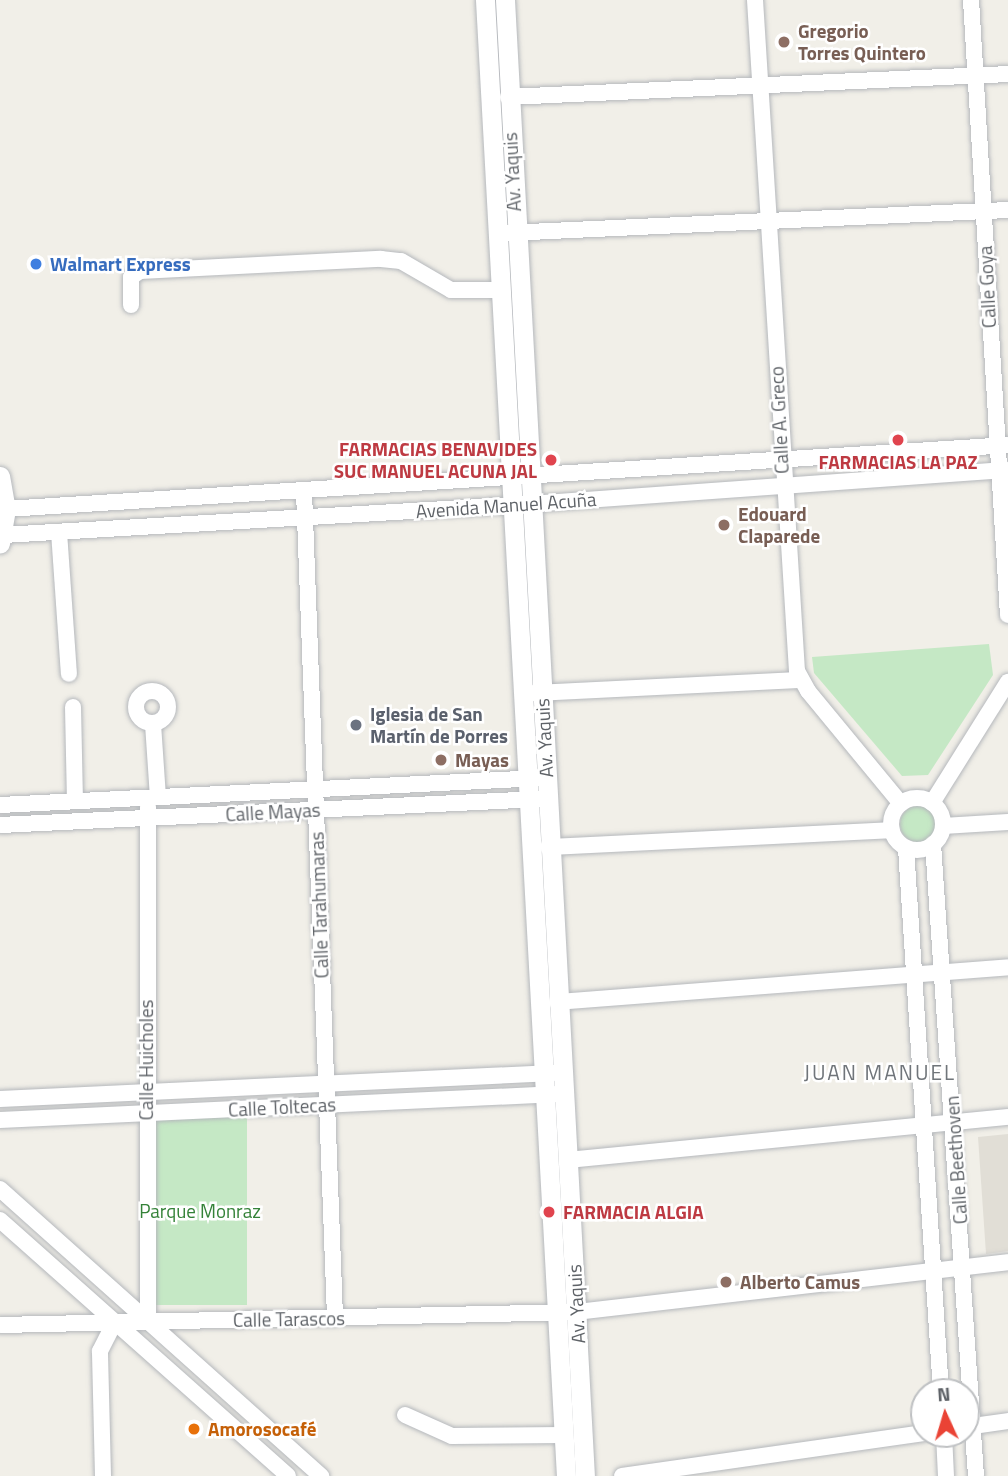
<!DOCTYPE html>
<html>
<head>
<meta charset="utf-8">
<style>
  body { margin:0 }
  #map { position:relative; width:1008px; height:1476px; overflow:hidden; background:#f1efe8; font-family:"Titillium Web",sans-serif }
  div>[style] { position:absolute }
  .education>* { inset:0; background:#e1ded6 }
  .green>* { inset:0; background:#c5e8c5; transform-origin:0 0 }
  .round { border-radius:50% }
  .roads { filter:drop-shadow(0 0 2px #b5b8bc) drop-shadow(0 0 2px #b5b8bc) }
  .minor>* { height:16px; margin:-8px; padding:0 8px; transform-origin:8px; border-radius:8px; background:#fff }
  .minor>.ring { margin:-8px; padding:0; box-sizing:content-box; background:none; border:16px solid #fff; border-radius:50% }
  .tertiary>* { height:19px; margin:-9.5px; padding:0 9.5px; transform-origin:9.5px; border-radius:9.5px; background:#fff }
  .dots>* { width:19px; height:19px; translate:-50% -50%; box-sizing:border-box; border:4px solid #fff; border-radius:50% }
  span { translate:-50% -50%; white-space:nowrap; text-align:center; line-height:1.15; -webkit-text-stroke:5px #fff; paint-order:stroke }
  .education-label { font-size:19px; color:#785e54; font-weight:700 }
  .left { translate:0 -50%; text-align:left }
  .street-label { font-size:19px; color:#5f6368 }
  .shop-label { font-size:19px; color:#366cbe; font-weight:700 }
  .health-label { font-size:19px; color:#be3a42; font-weight:700 }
  .right { translate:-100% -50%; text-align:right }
  .worship-label { font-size:19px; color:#5b616d; font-weight:700 }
  .park-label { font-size:19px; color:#348238 }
  .food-label { font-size:19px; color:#c56008; font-weight:700 }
  .neighbourhood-label { font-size:21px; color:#70757a; letter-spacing:2px }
  .north { position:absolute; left:910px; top:1378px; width:70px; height:70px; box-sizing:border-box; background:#fff; border:2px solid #bfc1c3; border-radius:50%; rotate:356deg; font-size:19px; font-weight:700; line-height:28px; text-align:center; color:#5f6368 }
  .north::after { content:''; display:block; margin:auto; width:24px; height:32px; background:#ea4335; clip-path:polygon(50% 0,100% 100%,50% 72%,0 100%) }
</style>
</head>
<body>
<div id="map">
  <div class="education">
    <i style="clip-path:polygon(1008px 1134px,1008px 1251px,986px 1254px,978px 1137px)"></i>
  </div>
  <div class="green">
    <i style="clip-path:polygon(989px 644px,993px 675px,928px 775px,902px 776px,814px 673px,812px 657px)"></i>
    <i class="round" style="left:900px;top:806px;width:36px;height:36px"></i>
    <i style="left:247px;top:1116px;width:189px;height:95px;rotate:90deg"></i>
  </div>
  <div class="roads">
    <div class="minor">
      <i style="left:755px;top:0;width:672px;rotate:86.42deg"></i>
      <i style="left:797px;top:671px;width:23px;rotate:61deg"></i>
      <i style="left:808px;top:691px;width:146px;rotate:50.5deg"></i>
      <i style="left:971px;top:0;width:616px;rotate:86.56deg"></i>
      <i style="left:508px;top:97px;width:501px;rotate:-2.63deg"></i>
      <i style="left:507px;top:233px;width:502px;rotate:-2.63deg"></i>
      <i style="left:131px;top:305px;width:28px;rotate:-90deg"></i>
      <i style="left:131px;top:277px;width:11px;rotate:-34deg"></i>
      <i style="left:140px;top:271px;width:241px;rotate:-2.9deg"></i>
      <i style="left:381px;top:259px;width:20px;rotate:6deg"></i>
      <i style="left:401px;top:261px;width:58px;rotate:30.1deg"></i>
      <i style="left:451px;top:290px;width:46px"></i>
      <i style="left:304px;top:491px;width:828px;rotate:87.85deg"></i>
      <i style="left:6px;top:509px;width:1004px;rotate:-3.65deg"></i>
      <i style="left:59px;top:532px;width:142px;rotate:86deg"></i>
      <i style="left:3px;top:535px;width:529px;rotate:-3.36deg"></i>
      <i style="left:531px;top:504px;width:478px;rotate:-4.1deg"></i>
      <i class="ring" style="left:136px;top:691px;width:16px;height:16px"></i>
      <i style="left:533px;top:693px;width:268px;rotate:-2.8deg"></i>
      <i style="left:73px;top:707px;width:94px;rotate:88.8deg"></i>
      <i style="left:153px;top:724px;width:73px;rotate:86.1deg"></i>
      <i class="ring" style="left:891px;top:798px;width:36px;height:36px"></i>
      <i style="left:932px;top:803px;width:143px;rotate:-57.9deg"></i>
      <i style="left:0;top:805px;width:541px;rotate:-2.86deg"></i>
      <i style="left:148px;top:807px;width:515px;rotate:90deg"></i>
      <i style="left:0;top:825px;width:540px;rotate:-2.76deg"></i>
      <i style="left:943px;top:826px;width:65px;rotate:-3.5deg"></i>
      <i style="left:933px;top:844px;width:633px;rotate:86.11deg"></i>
      <i style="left:548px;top:847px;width:344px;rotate:-2.8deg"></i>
      <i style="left:906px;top:848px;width:545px;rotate:86.32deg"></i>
      <i style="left:557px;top:1002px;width:452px;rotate:-4.4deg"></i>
      <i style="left:0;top:1099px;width:554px;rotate:-2.69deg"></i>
      <i style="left:0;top:1120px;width:558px;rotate:-2.67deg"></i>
      <i style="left:568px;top:1160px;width:442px;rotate:-5.6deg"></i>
      <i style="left:0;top:1189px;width:431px;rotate:41.8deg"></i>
      <i style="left:0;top:1220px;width:385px;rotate:41.6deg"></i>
      <i style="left:0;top:1325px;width:577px;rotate:-1.29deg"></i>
      <i style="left:577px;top:1312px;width:434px;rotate:-6.6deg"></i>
      <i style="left:405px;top:1415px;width:51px;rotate:24.1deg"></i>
      <i style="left:452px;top:1436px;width:111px;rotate:-0.5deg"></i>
      <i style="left:966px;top:1427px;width:42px;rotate:-8.1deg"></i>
      <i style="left:944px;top:1434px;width:42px;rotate:87.3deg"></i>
      <i style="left:103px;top:1476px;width:125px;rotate:-91.4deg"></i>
      <i style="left:100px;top:1351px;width:31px;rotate:-63deg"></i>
      <i style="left:622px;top:1476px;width:305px;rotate:-8.1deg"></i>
    </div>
    <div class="tertiary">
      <i style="left:485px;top:0;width:1478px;rotate:86.86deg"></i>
      <i style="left:505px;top:0;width:1478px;rotate:86.9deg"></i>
      <i style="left:0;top:476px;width:34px;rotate:80deg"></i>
      <i style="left:6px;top:509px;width:35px;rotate:100deg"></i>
    </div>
  </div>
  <div class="dots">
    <i style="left:784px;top:42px;background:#8d6e63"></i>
    <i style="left:36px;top:264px;background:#3f7fe0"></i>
    <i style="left:898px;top:440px;background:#e0444e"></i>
    <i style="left:551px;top:460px;background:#e0444e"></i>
    <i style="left:724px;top:525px;background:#8d6e63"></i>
    <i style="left:356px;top:725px;background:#6b7280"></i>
    <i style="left:441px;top:760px;background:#8d6e63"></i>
    <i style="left:549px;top:1212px;background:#e0444e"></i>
    <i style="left:726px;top:1282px;background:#8d6e63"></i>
    <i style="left:194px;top:1429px;background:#e8710a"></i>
  </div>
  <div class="education-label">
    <span class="left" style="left:798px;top:42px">Gregorio<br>Torres Quintero</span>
    <span class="left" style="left:738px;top:525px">Edouard<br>Claparede</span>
    <span class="left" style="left:455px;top:760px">Mayas</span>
    <span class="left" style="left:740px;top:1282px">Alberto Camus</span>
  </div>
  <div class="street-label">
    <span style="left:512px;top:172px;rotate:-93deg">Av. Yaquis</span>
    <span style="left:987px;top:287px;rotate:-93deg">Calle Goya</span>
    <span style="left:779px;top:420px;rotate:-93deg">Calle A. Greco</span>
    <span style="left:506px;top:505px;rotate:-4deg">Avenida Manuel Acuña</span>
    <span style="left:544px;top:738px;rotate:-93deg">Av. Yaquis</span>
    <span style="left:273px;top:812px;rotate:-3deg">Calle Mayas</span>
    <span style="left:319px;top:905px;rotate:-92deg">Calle Tarahumaras</span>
    <span style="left:146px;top:1060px;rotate:-90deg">Calle Huicholes</span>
    <span style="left:282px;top:1107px;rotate:-3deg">Calle Toltecas</span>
    <span style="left:956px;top:1160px;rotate:-94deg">Calle Beethoven</span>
    <span style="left:576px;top:1304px;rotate:-93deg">Av. Yaquis</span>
    <span style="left:289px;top:1319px;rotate:-1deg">Calle Tarascos</span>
  </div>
  <div class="shop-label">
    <span class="left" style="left:50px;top:264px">Walmart Express</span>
  </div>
  <div class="health-label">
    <span class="right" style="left:537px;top:460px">FARMACIAS BENAVIDES<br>SUC MANUEL ACUNA JAL</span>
    <span style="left:898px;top:462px">FARMACIAS LA PAZ</span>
    <span class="left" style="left:563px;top:1212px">FARMACIA ALGIA</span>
  </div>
  <div class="worship-label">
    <span class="left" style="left:370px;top:725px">Iglesia de San<br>Martín de Porres</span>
  </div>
  <div class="park-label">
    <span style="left:200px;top:1211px">Parque Monraz</span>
  </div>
  <div class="food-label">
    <span class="left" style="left:208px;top:1429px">Amorosocafé</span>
  </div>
  <div class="neighbourhood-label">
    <span style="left:880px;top:1072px">JUAN MANUEL</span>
  </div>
  <div class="north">N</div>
</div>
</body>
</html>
